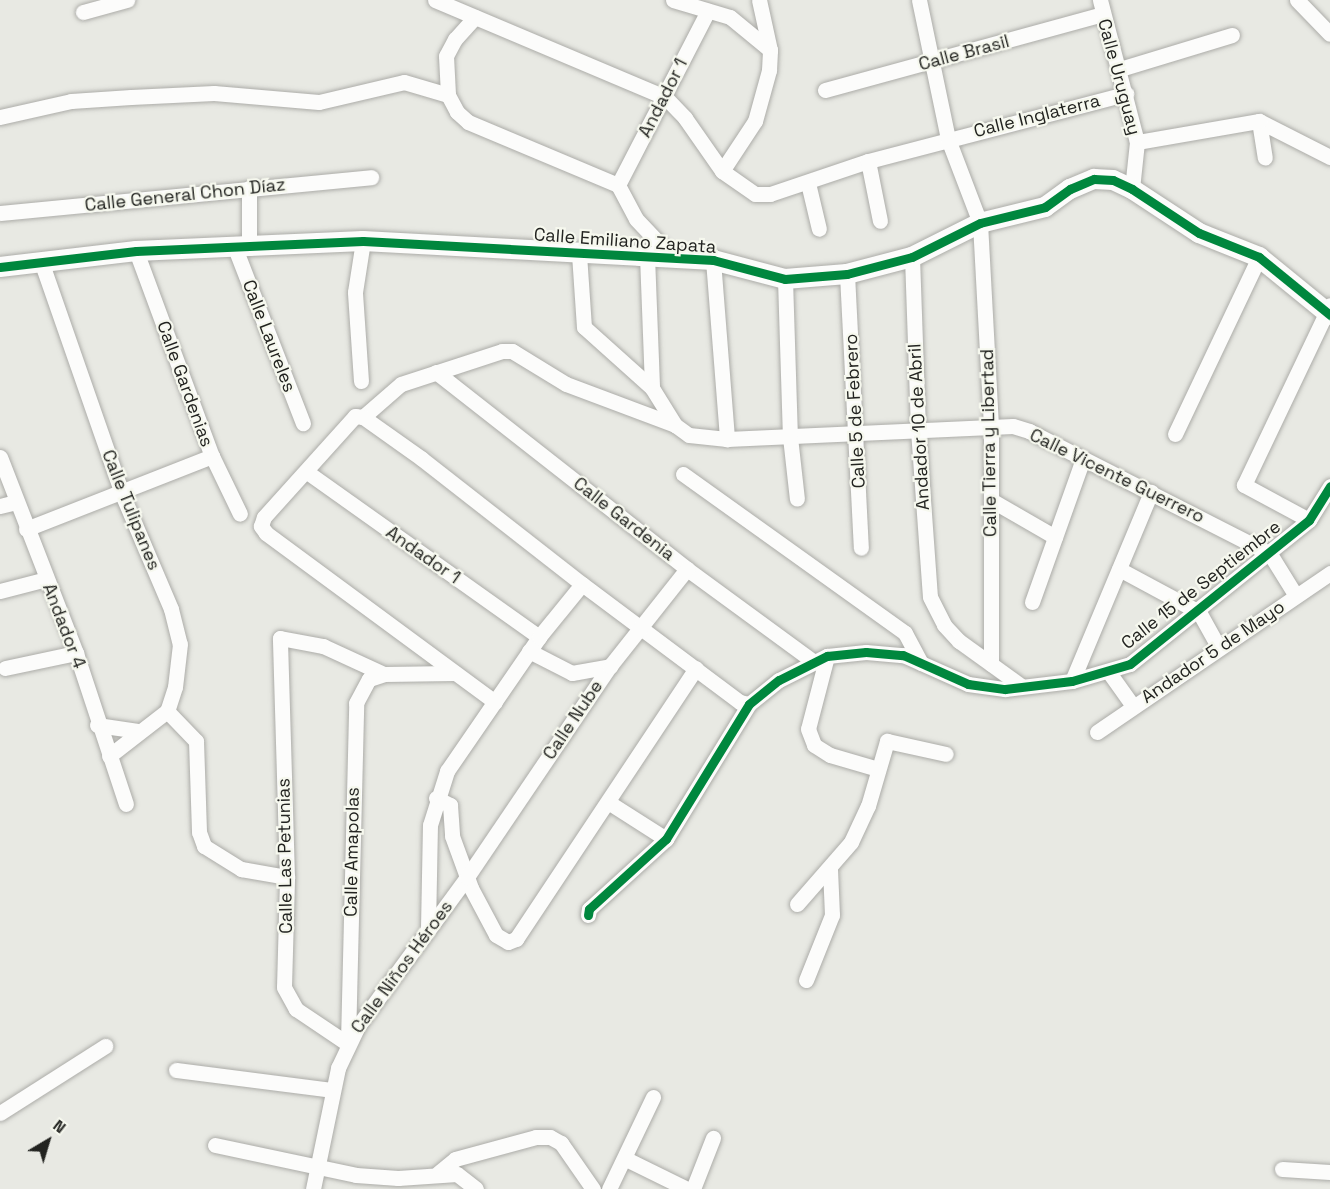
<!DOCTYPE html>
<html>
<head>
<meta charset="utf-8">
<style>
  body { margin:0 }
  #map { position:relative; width:1330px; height:1189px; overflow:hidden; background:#e8e9e3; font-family:"Space Grotesk",sans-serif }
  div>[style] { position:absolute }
  .roads { filter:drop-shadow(0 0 2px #acaca8) drop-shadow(0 0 2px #acaca8) }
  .street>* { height:15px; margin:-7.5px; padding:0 7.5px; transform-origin:7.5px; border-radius:7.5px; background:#fcfcfb }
  .secondary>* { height:20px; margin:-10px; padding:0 10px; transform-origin:10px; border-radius:10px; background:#fcfcfb }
  .cycleway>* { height:9px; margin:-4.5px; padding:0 4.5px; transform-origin:4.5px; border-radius:4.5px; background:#00873e }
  span { translate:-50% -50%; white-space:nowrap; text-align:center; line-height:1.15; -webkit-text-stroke:4.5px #f6f8ee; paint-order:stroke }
  .street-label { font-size:18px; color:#222320 }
  .north { position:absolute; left:18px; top:1111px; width:60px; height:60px; -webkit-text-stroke:4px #f6f8ee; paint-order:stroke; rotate:38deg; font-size:16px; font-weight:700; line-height:24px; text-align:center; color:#222320 }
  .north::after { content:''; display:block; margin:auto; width:21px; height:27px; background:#222320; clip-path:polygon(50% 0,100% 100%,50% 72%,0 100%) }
</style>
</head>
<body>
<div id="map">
  <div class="roads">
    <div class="street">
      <i style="left:435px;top:0;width:250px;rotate:22.9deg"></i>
      <i style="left:665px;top:97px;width:29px;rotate:46deg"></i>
      <i style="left:685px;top:118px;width:65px;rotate:55.1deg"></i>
      <i style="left:722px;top:171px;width:40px;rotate:34.9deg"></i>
      <i style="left:755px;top:194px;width:15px"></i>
      <i style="left:770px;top:194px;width:103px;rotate:-18.6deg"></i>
      <i style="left:868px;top:161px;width:267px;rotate:-14.6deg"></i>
      <i style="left:673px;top:0;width:59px;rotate:16.6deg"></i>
      <i style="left:730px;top:17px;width:52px;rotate:39.5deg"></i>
      <i style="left:919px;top:0;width:142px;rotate:78.2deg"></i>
      <i style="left:948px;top:139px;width:90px;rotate:69.1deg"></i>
      <i style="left:980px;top:223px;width:203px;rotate:86.9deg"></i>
      <i style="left:991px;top:426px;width:238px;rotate:90deg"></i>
      <i style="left:1100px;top:0;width:147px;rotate:75.4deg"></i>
      <i style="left:1137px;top:142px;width:47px;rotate:96.1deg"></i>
      <i style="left:1297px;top:0;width:47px;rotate:45.9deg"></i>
      <i style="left:83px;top:12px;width:46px;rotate:-15.3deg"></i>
      <i style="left:475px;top:17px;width:30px;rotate:132deg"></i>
      <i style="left:455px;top:39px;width:19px;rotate:118deg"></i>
      <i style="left:446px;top:56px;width:39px;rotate:87deg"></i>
      <i style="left:448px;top:95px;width:19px;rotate:62deg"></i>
      <i style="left:457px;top:112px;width:15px;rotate:42deg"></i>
      <i style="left:468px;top:122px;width:163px;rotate:22.8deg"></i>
      <i style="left:618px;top:185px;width:38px;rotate:62deg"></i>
      <i style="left:636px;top:219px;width:52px;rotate:46.5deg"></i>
      <i style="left:1120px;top:69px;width:117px;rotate:-16.9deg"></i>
      <i style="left:825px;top:90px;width:288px;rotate:-15.3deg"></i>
      <i style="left:0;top:117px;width:73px;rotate:-12.7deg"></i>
      <i style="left:71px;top:101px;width:60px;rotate:-3.8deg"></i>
      <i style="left:131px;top:97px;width:83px;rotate:-2.8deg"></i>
      <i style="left:214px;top:93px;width:105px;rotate:4.9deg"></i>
      <i style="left:319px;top:102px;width:87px;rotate:-13.2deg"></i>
      <i style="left:404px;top:82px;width:46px;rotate:16.5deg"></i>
      <i style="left:1259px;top:121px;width:80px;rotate:26.9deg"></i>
      <i style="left:1259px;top:121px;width:37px;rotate:81deg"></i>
      <i style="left:1137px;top:142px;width:124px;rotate:-9.8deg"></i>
      <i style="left:868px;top:161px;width:61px;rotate:78.7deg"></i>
      <i style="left:722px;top:171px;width:60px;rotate:-56.6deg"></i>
      <i style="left:755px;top:121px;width:53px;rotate:-74.6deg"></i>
      <i style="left:769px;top:70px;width:20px;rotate:-87deg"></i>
      <i style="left:770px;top:50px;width:51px;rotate:-102.4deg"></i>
      <i style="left:808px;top:183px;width:47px;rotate:76.6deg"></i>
      <i style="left:618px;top:185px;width:196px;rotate:-62.7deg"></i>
      <i style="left:249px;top:188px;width:60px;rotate:90deg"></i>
      <i style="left:0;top:213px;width:373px;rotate:-5.5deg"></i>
      <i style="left:235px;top:248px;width:188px;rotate:68.8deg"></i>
      <i style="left:136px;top:251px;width:219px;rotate:69.7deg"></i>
      <i style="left:212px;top:456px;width:64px;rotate:64.2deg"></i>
      <i style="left:579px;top:254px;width:73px;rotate:86.1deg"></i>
      <i style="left:584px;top:327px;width:91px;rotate:41.9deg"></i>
      <i style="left:652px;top:388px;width:44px;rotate:58.1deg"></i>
      <i style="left:675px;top:425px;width:17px;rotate:36deg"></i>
      <i style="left:689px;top:435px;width:38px;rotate:6deg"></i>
      <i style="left:727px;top:439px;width:286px;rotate:-2.6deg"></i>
      <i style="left:1013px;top:426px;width:17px;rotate:17deg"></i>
      <i style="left:1029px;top:431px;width:271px;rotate:27deg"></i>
      <i style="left:1270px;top:554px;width:49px;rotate:58.2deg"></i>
      <i style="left:647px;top:256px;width:132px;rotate:87.8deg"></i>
      <i style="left:912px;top:257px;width:173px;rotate:88deg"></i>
      <i style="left:918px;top:430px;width:167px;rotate:85.9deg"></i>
      <i style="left:930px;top:597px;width:31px;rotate:63deg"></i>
      <i style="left:944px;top:625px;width:22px;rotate:47deg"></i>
      <i style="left:959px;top:641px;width:75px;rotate:35.8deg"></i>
      <i style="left:713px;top:260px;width:180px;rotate:85.5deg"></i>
      <i style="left:41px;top:261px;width:247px;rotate:70.8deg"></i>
      <i style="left:122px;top:494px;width:125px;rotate:66.9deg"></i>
      <i style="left:171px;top:609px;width:36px;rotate:76deg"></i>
      <i style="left:180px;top:644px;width:43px;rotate:96.6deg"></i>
      <i style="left:175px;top:687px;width:25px;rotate:108deg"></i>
      <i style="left:167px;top:711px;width:42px;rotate:46deg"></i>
      <i style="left:196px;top:741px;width:91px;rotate:88.1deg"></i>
      <i style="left:199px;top:832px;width:15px;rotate:70deg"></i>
      <i style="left:204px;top:846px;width:44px;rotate:31.9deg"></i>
      <i style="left:241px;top:869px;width:47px;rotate:9.9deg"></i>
      <i style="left:847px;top:274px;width:274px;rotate:87.1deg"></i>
      <i style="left:785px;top:279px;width:158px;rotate:88.2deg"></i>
      <i style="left:790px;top:437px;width:62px;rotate:83.6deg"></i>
      <i style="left:436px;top:372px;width:319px;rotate:38.1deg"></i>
      <i style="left:687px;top:569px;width:157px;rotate:36.2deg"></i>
      <i style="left:361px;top:381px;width:89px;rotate:-93.9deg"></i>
      <i style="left:355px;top:292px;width:52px;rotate:-81.1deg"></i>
      <i style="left:363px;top:417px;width:50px;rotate:-41deg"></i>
      <i style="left:401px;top:384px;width:106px;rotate:-18.1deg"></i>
      <i style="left:502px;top:351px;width:10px"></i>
      <i style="left:512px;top:351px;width:63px;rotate:31.4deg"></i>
      <i style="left:566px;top:384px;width:116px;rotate:20.6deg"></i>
      <i style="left:1175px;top:434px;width:196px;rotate:-64.6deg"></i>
      <i style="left:0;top:457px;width:210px;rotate:68.8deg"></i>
      <i style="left:76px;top:653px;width:159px;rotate:71.7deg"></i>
      <i style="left:307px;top:472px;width:285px;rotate:35.4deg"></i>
      <i style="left:683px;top:474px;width:273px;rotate:35.6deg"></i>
      <i style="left:905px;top:633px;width:34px;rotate:62deg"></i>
      <i style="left:991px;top:500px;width:74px;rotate:30deg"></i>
      <i style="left:0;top:506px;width:16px;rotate:-14deg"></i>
      <i style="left:1309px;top:520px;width:74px;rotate:-151.7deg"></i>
      <i style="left:1244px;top:485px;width:199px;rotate:-64.5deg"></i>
      <i style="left:26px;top:529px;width:200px;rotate:-21.4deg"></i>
      <i style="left:1119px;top:569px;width:91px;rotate:28.3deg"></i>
      <i style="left:1199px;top:612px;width:41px;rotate:60.9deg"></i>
      <i style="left:0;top:591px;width:48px;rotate:-14.6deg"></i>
      <i style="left:1032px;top:602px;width:152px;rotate:-70.4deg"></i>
      <i style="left:529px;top:651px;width:48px;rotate:27.1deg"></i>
      <i style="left:572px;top:673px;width:39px;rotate:-10deg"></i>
      <i style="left:827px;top:656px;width:75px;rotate:104.6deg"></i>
      <i style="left:808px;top:729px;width:17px;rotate:69deg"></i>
      <i style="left:814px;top:745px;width:19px;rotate:32deg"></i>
      <i style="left:830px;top:755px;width:50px;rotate:16.3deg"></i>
      <i style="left:5px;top:668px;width:73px;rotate:-11.9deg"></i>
      <i style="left:1108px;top:671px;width:43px;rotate:54.5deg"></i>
      <i style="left:1072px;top:681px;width:205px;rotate:-67.3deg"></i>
      <i style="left:495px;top:702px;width:285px;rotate:-143.6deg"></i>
      <i style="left:266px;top:533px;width:9px;rotate:-126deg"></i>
      <i style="left:261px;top:526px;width:9px;rotate:-72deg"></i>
      <i style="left:264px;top:517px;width:136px;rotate:-48deg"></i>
      <i style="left:355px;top:416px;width:8px;rotate:7deg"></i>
      <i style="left:363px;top:417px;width:72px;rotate:35.4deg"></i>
      <i style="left:422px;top:459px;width:203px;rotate:38deg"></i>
      <i style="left:582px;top:584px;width:197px;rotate:36.8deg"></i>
      <i style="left:740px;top:702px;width:9px;rotate:13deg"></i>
      <i style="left:97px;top:725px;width:41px;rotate:8.3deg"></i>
      <i style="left:1097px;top:732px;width:282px;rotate:-34.3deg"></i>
      <i style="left:109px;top:756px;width:73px;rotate:-37.8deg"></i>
      <i style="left:436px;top:798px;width:16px;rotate:27deg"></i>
      <i style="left:450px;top:805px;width:31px;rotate:86deg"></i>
      <i style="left:452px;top:836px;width:55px;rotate:69.9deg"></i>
      <i style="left:471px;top:888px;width:53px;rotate:62deg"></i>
      <i style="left:496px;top:935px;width:14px;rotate:30deg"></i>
      <i style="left:508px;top:942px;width:9px;rotate:-21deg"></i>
      <i style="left:516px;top:939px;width:325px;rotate:-56.4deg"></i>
      <i style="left:608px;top:802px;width:69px;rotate:32.5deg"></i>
      <i style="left:797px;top:904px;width:82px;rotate:-48.9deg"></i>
      <i style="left:851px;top:842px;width:40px;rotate:-65deg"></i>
      <i style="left:868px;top:806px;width:68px;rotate:-73.7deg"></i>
      <i style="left:887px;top:741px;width:60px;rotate:12.4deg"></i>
      <i style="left:588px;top:915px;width:6px;rotate:-81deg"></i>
      <i style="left:589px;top:909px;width:104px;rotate:-42.3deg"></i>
      <i style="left:666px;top:839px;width:158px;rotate:-58.4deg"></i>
      <i style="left:749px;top:704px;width:38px;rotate:-39deg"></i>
      <i style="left:779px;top:680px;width:54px;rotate:-26.6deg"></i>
      <i style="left:827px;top:656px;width:39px;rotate:-6deg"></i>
      <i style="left:866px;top:652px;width:37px;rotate:5deg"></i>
      <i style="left:903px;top:655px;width:71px;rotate:24deg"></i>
      <i style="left:968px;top:684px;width:37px;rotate:8deg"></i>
      <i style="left:1005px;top:689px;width:67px;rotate:-6.8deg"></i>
      <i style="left:1072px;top:681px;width:60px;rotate:-16.3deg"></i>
      <i style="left:1130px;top:664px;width:230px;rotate:-38.8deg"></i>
      <i style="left:1309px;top:520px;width:40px;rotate:-58deg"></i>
      <i style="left:428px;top:928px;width:103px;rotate:-88.9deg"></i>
      <i style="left:430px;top:825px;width:57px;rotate:-72.5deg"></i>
      <i style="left:447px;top:771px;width:163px;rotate:-55.5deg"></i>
      <i style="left:539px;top:637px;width:68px;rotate:-50.9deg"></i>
      <i style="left:806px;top:980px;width:70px;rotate:-68.2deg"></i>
      <i style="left:832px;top:915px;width:46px;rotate:-92.5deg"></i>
      <i style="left:348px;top:1041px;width:338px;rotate:-88.6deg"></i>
      <i style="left:356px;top:703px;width:27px;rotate:-62deg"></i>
      <i style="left:369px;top:679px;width:16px;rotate:-18deg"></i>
      <i style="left:348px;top:1044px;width:63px;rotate:-146.1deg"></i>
      <i style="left:296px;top:1009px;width:25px;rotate:-119deg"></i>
      <i style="left:284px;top:987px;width:110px;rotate:-88.4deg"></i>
      <i style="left:287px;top:877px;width:239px;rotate:-91.7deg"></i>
      <i style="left:280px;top:638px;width:44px;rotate:10.5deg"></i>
      <i style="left:323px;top:646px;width:67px;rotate:24.7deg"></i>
      <i style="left:384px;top:674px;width:71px;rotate:-0.8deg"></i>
      <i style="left:176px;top:1070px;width:157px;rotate:7.3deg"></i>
      <i style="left:0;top:1113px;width:125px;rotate:-32.5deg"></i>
      <i style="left:215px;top:1145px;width:144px;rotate:12deg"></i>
      <i style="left:356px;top:1175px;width:42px;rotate:4.1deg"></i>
      <i style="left:398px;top:1178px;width:59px;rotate:-3.9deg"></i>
      <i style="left:457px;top:1174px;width:24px;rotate:38deg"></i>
      <i style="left:626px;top:1159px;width:68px;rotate:26.2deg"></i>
      <i style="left:1282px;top:1169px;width:48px;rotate:3.6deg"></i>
      <i style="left:438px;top:1173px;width:22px;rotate:-39deg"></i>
      <i style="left:455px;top:1159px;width:84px;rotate:-15.2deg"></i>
      <i style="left:536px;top:1137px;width:14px"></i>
      <i style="left:550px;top:1137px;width:13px;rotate:29deg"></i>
      <i style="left:561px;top:1143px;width:56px;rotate:55.2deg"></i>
      <i style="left:313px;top:1189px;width:124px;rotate:-78.3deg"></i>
      <i style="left:338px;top:1068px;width:47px;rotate:-64.5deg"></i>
      <i style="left:358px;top:1026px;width:185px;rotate:-53.8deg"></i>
      <i style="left:467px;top:877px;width:255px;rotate:-55.9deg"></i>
      <i style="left:610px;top:666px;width:124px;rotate:-51.6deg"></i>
      <i style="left:609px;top:1189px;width:102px;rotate:-64.4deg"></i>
      <i style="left:693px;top:1189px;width:55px;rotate:-68.6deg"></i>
    </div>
    <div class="secondary">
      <i style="left:0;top:267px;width:137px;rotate:-6.7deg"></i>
      <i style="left:136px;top:251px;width:227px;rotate:-2.5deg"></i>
      <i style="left:363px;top:241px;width:351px;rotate:3.1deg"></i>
      <i style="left:713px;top:260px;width:74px;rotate:14.8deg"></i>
      <i style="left:785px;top:279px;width:62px;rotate:-4.6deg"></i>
      <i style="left:847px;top:274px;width:67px;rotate:-14.7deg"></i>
      <i style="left:912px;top:257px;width:76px;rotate:-26.6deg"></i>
      <i style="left:980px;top:223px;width:67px;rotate:-13.8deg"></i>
      <i style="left:1045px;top:207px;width:31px;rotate:-36deg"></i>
      <i style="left:1070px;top:189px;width:26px;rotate:-23deg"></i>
      <i style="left:1094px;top:179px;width:19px;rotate:3deg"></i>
      <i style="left:1113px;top:180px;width:21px;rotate:25deg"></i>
      <i style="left:1132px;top:189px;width:80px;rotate:33.3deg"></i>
      <i style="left:1199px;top:233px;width:65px;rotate:21.8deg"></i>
      <i style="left:1259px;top:257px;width:92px;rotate:39.2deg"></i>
    </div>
  </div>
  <div class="cycleway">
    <i style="left:0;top:267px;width:137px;rotate:-6.7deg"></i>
    <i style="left:136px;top:251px;width:227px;rotate:-2.5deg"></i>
    <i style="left:363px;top:241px;width:351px;rotate:3.1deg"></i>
    <i style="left:713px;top:260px;width:74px;rotate:14.8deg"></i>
    <i style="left:785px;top:279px;width:62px;rotate:-4.6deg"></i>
    <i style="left:847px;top:274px;width:67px;rotate:-14.7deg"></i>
    <i style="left:912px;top:257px;width:76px;rotate:-26.6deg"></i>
    <i style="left:980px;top:223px;width:67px;rotate:-13.8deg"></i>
    <i style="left:1045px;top:207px;width:31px;rotate:-36deg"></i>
    <i style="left:1070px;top:189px;width:26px;rotate:-23deg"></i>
    <i style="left:1094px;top:179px;width:19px;rotate:3deg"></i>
    <i style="left:1113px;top:180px;width:21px;rotate:25deg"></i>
    <i style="left:1132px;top:189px;width:80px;rotate:33.3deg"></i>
    <i style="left:1199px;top:233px;width:65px;rotate:21.8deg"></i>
    <i style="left:1259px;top:257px;width:92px;rotate:39.2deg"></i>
    <i style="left:588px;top:915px;width:6px;rotate:-81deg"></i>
    <i style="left:589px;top:909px;width:104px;rotate:-42.3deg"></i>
    <i style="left:666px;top:839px;width:158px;rotate:-58.4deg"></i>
    <i style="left:749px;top:704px;width:38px;rotate:-39deg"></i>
    <i style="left:779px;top:680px;width:54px;rotate:-26.6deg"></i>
    <i style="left:827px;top:656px;width:39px;rotate:-6deg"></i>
    <i style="left:866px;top:652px;width:37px;rotate:5deg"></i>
    <i style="left:903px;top:655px;width:71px;rotate:24deg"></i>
    <i style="left:968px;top:684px;width:37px;rotate:8deg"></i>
    <i style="left:1005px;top:689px;width:67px;rotate:-6.8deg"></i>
    <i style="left:1072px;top:681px;width:60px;rotate:-16.3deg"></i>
    <i style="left:1130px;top:664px;width:230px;rotate:-38.8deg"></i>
    <i style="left:1309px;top:520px;width:40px;rotate:-58deg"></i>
  </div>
  <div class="street-label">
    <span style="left:964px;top:53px;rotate:-15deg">Calle Brasil</span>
    <span style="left:1119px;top:77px;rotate:75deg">Calle Uruguay</span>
    <span style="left:663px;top:98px;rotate:-63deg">Andador 1</span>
    <span style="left:1037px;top:116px;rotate:-14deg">Calle Inglaterra</span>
    <span style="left:185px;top:195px;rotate:-6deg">Calle General Chon Díaz</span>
    <span style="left:625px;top:241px;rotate:4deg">Calle Emiliano Zapata</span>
    <span style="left:269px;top:336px;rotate:69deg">Calle Laureles</span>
    <span style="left:185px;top:384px;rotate:70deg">Calle Gardenias</span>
    <span style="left:855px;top:411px;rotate:-93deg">Calle 5 de Febrero</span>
    <span style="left:919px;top:427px;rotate:-93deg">Andador 10 de Abril</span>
    <span style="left:989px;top:443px;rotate:-91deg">Calle Tierra y Libertad</span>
    <span style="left:1117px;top:476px;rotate:26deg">Calle Vicente Guerrero</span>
    <span style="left:131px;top:510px;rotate:68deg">Calle Tulipanes</span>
    <span style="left:624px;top:519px;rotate:38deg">Calle Gardenia</span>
    <span style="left:423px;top:555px;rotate:35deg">Andador 1</span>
    <span style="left:1201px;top:585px;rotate:-38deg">Calle 15 de Septiembre</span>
    <span style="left:64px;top:626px;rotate:69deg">Andador 4</span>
    <span style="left:1213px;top:652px;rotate:-34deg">Andador 5 de Mayo</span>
    <span style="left:573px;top:720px;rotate:-56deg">Calle Nube</span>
    <span style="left:352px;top:852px;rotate:-89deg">Calle Amapolas</span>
    <span style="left:285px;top:856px;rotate:-91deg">Calle Las Petunias</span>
    <span style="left:402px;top:967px;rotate:-54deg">Calle Niños Héroes</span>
  </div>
  <div class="north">N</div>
</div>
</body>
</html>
